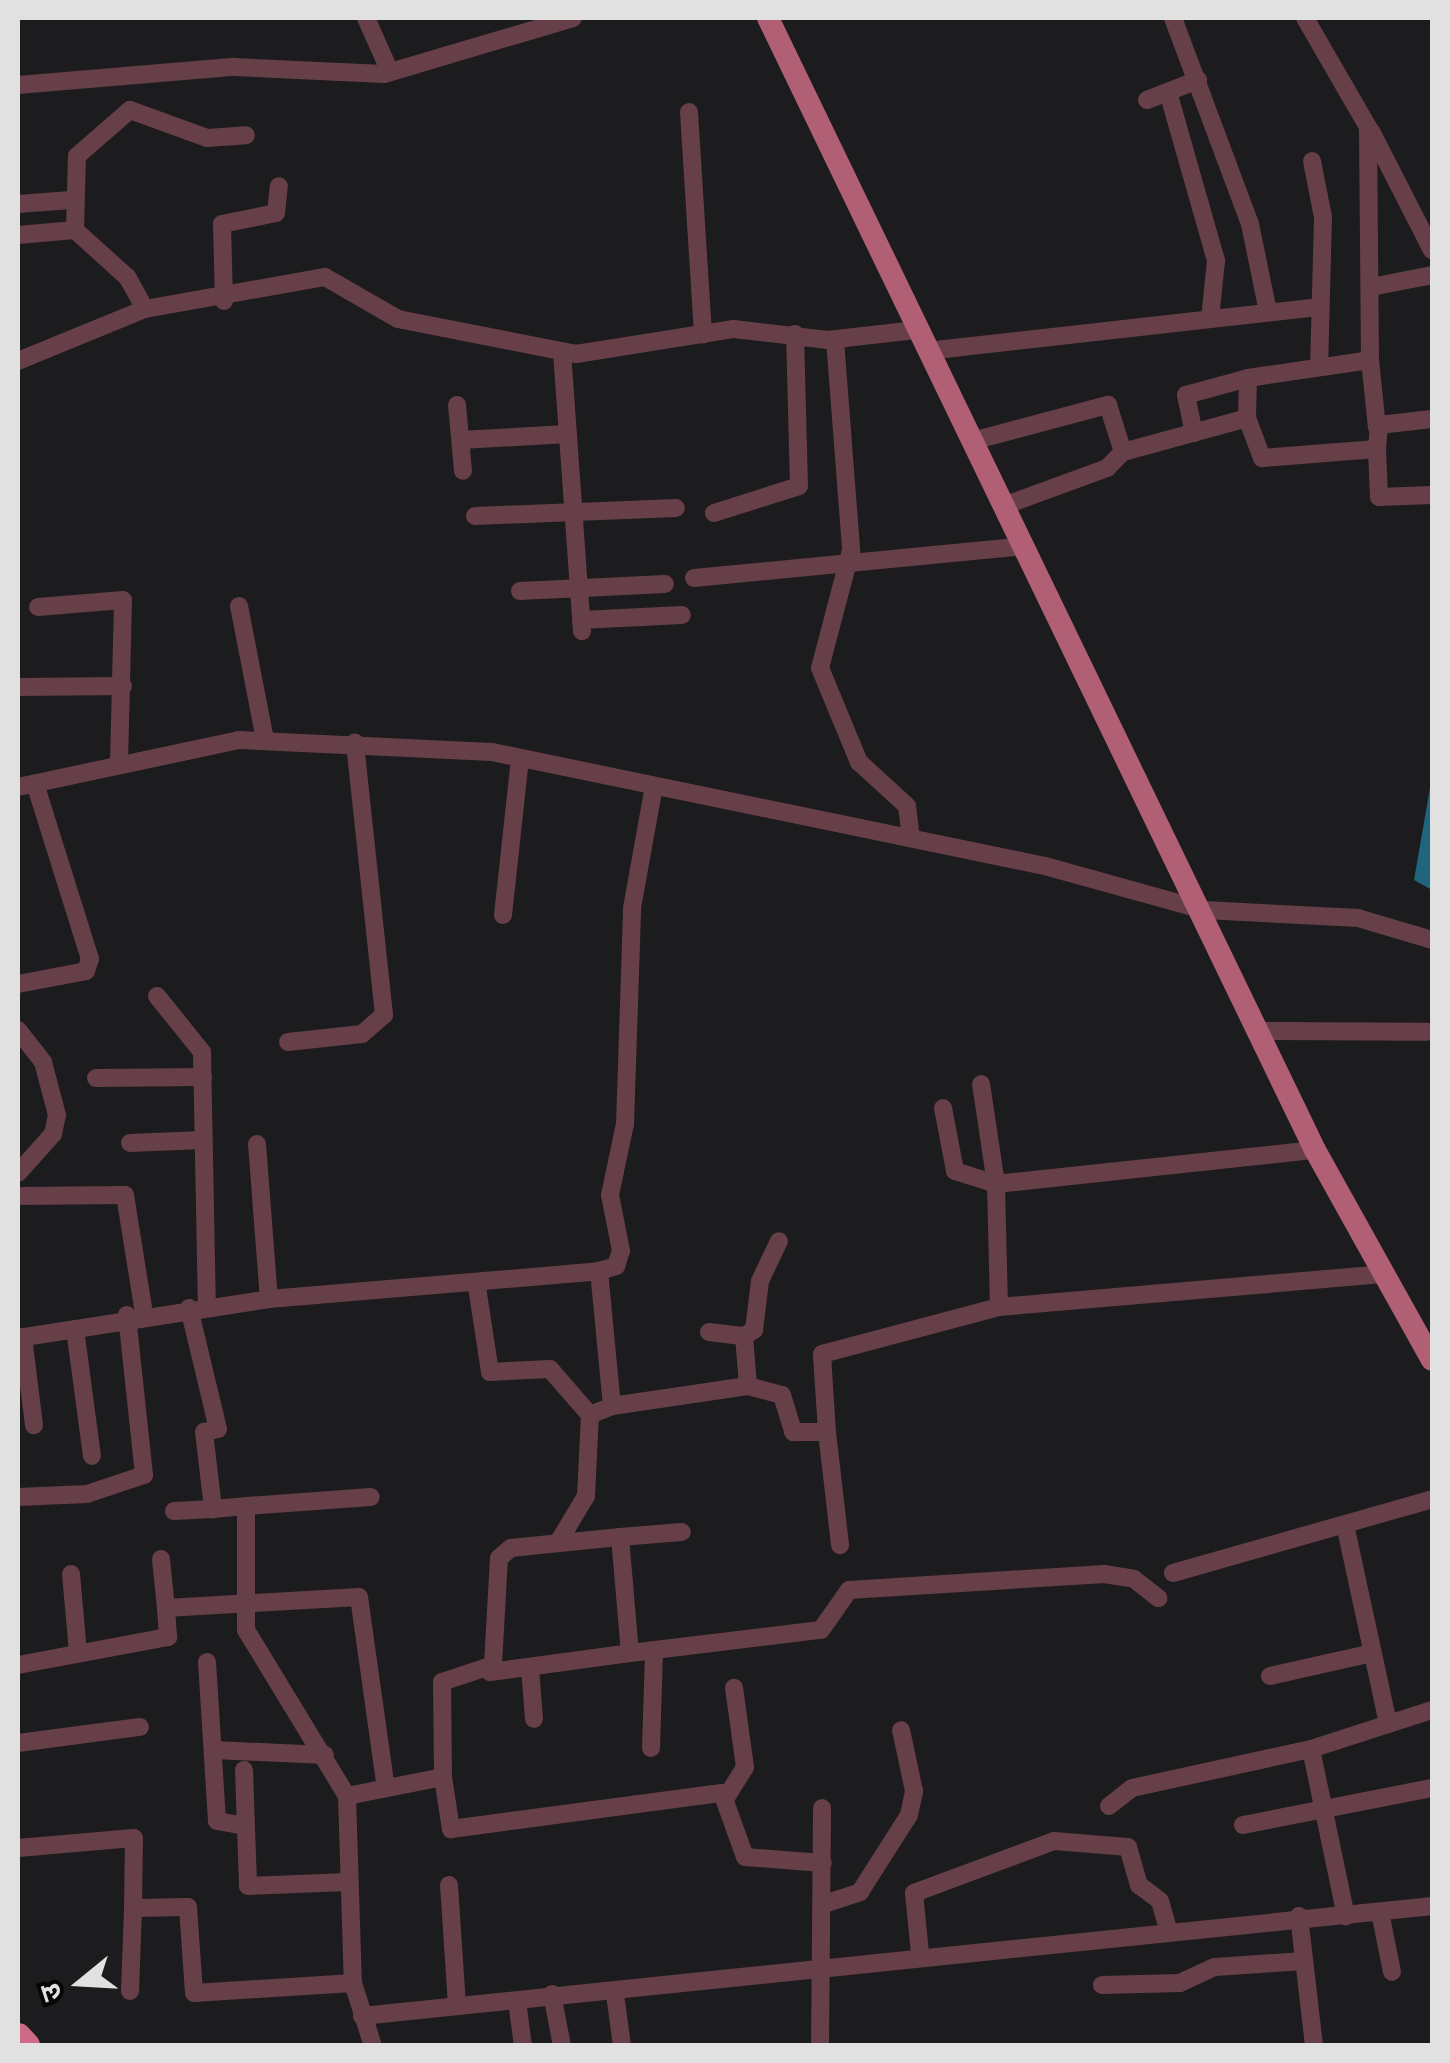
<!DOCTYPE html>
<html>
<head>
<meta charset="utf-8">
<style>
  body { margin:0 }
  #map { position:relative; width:1450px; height:2063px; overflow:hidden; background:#1c1b1d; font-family:"Fira Sans","Noto Sans Devanagari",sans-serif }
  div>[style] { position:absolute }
  .water>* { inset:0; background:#21657c }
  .minor>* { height:18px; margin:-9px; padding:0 9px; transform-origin:9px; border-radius:9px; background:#663f48 }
  .major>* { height:22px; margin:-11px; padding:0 11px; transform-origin:11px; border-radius:11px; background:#b05f75 }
  .highway>* { height:28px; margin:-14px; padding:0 14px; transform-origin:14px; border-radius:14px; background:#cd6b86 }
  span { translate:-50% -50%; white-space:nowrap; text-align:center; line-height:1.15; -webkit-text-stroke:8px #070607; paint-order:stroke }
  .frame { position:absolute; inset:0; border:20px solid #e2e1e2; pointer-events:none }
  .north { position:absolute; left:30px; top:1933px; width:100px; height:100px; -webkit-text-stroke:8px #070607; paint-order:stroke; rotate:252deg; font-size:28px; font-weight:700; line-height:40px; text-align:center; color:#e2e1e2 }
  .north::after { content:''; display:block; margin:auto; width:35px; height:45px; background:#e2e1e2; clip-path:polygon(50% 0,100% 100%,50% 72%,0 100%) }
</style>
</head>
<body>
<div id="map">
  <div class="water">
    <i style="clip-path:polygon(1432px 776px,1432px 890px,1414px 880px)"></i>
  </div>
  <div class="minor">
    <i style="left:366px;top:18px;width:59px;rotate:66deg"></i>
    <i style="left:1173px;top:18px;width:220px;rotate:69.5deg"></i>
    <i style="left:1250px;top:224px;width:90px;rotate:78.4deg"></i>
    <i style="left:18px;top:85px;width:217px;rotate:-4.8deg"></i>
    <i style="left:234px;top:67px;width:150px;rotate:2.7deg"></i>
    <i style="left:384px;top:74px;width:197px;rotate:-16.5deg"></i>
    <i style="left:1168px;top:92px;width:176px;rotate:74.1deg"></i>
    <i style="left:1216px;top:261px;width:58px;rotate:95.9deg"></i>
    <i style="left:1147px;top:100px;width:55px;rotate:-21.4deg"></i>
    <i style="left:689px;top:112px;width:223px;rotate:86.4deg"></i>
    <i style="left:1371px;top:131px;width:134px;rotate:62.9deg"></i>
    <i style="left:1312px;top:161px;width:57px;rotate:78.9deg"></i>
    <i style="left:1323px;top:217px;width:149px;rotate:91.5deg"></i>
    <i style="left:18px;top:204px;width:53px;rotate:-4.3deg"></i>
    <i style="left:18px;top:235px;width:57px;rotate:-5deg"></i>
    <i style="left:1371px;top:287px;width:62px;rotate:-11.1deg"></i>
    <i style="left:224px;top:301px;width:77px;rotate:-91.5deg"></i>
    <i style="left:222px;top:224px;width:55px;rotate:-11.5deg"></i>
    <i style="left:276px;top:213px;width:27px;rotate:-84deg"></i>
    <i style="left:145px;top:309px;width:37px;rotate:-119deg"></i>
    <i style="left:127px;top:277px;width:70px;rotate:-137.9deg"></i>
    <i style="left:75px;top:230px;width:74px;rotate:-88.5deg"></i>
    <i style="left:77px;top:156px;width:70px;rotate:-41deg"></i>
    <i style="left:130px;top:110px;width:82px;rotate:20deg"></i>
    <i style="left:207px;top:138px;width:39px;rotate:-4deg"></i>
    <i style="left:835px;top:340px;width:211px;rotate:85.6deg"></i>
    <i style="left:851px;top:550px;width:122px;rotate:104.7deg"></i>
    <i style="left:820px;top:668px;width:102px;rotate:67.5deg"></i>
    <i style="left:859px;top:762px;width:65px;rotate:42.5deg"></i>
    <i style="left:907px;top:806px;width:32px;rotate:83deg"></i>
    <i style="left:927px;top:351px;width:394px;rotate:-6.4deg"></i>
    <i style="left:562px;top:352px;width:280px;rotate:85.9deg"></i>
    <i style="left:1370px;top:360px;width:68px;rotate:84.1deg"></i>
    <i style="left:18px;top:361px;width:137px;rotate:-22.3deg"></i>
    <i style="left:145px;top:309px;width:183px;rotate:-10.1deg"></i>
    <i style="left:325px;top:277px;width:84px;rotate:29.9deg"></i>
    <i style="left:398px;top:319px;width:181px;rotate:11.1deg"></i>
    <i style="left:576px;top:354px;width:160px;rotate:-9deg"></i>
    <i style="left:734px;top:329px;width:94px;rotate:6.7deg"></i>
    <i style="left:827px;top:340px;width:90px;rotate:-6.4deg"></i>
    <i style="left:457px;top:405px;width:66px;rotate:84.8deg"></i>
    <i style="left:1247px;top:418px;width:43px;rotate:69.4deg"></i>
    <i style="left:1262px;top:458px;width:115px;rotate:-4.5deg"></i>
    <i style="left:1377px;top:449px;width:48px;rotate:87.6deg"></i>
    <i style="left:1379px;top:497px;width:53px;rotate:-2.2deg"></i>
    <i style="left:1194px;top:433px;width:39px;rotate:-102deg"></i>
    <i style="left:1186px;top:395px;width:64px;rotate:-15.3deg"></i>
    <i style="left:461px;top:440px;width:107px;rotate:-3.2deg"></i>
    <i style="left:976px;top:440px;width:137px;rotate:-14.9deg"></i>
    <i style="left:1108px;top:405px;width:49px;rotate:72.3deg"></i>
    <i style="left:1123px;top:452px;width:129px;rotate:-15.3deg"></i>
    <i style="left:1247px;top:418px;width:40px;rotate:-88.6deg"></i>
    <i style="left:1248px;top:378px;width:123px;rotate:-8.4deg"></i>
    <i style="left:1370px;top:360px;width:233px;rotate:-90.5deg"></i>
    <i style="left:1368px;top:127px;width:126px;rotate:-120deg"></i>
    <i style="left:1377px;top:449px;width:24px;rotate:-85deg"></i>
    <i style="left:1379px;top:425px;width:53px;rotate:-6.5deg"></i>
    <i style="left:1006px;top:505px;width:108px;rotate:-20.1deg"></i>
    <i style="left:1107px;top:468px;width:23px;rotate:-45deg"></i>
    <i style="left:714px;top:513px;width:89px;rotate:-17.6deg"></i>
    <i style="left:799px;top:486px;width:152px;rotate:-91.5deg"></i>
    <i style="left:475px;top:516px;width:201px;rotate:-2.3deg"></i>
    <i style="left:694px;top:578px;width:333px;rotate:-5.5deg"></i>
    <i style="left:520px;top:591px;width:145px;rotate:-2.8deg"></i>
    <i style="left:239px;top:606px;width:136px;rotate:79deg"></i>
    <i style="left:38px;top:607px;width:85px;rotate:-4.7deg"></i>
    <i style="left:123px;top:600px;width:163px;rotate:91.4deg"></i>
    <i style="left:581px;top:620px;width:101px;rotate:-2.8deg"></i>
    <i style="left:18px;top:687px;width:105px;rotate:-0.5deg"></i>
    <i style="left:18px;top:787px;width:226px;rotate:-12deg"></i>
    <i style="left:239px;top:740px;width:253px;rotate:2.7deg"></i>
    <i style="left:492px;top:752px;width:565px;rotate:11.65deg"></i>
    <i style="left:1045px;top:866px;width:165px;rotate:15.5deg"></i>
    <i style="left:1204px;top:910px;width:154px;rotate:3deg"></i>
    <i style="left:1358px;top:918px;width:77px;rotate:16.6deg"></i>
    <i style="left:503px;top:915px;width:158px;rotate:-83.8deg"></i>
    <i style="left:18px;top:984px;width:69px;rotate:-10.8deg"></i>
    <i style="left:86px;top:971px;width:13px;rotate:-72deg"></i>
    <i style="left:90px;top:959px;width:184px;rotate:-107.4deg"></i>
    <i style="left:157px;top:996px;width:72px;rotate:51.2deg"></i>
    <i style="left:202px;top:1052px;width:254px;rotate:88.9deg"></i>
    <i style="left:18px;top:1030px;width:41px;rotate:52deg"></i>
    <i style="left:43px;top:1062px;width:55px;rotate:75.2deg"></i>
    <i style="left:57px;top:1115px;width:19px;rotate:102deg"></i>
    <i style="left:53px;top:1134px;width:52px;rotate:131.9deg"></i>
    <i style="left:1260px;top:1031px;width:167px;rotate:0.3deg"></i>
    <i style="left:288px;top:1042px;width:74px;rotate:-6.2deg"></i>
    <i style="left:362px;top:1034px;width:29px;rotate:-41deg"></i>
    <i style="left:384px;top:1015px;width:274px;rotate:-96.1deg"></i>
    <i style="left:96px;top:1078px;width:107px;rotate:-0.5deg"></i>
    <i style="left:943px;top:1108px;width:64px;rotate:79.2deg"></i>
    <i style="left:955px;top:1171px;width:43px;rotate:17.6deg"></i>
    <i style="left:996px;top:1184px;width:101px;rotate:-98.5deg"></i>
    <i style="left:130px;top:1143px;width:72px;rotate:-2.4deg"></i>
    <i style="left:257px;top:1144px;width:155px;rotate:85.6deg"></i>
    <i style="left:18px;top:1196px;width:107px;rotate:-0.5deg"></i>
    <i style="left:125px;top:1195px;width:120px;rotate:80.9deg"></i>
    <i style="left:477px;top:1287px;width:86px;rotate:81.3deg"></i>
    <i style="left:490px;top:1372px;width:60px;rotate:-2.9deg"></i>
    <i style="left:550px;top:1369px;width:61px;rotate:49deg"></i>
    <i style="left:999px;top:1307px;width:388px;rotate:-4.9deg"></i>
    <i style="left:189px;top:1308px;width:124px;rotate:76.5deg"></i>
    <i style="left:218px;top:1429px;width:14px;rotate:168deg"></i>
    <i style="left:204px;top:1432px;width:78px;rotate:83.3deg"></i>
    <i style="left:213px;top:1509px;width:33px;rotate:-5deg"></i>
    <i style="left:246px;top:1506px;width:124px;rotate:90deg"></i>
    <i style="left:246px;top:1630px;width:194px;rotate:58.7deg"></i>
    <i style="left:347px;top:1796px;width:187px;rotate:88.2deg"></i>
    <i style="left:353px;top:1983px;width:66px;rotate:72.4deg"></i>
    <i style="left:75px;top:1329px;width:128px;rotate:82.4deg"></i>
    <i style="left:709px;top:1332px;width:35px;rotate:7deg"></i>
    <i style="left:744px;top:1336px;width:50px;rotate:85.4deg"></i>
    <i style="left:744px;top:1336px;width:12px;rotate:-31deg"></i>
    <i style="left:754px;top:1330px;width:49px;rotate:-83deg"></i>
    <i style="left:760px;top:1281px;width:44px;rotate:-64.6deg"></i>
    <i style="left:23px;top:1337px;width:89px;rotate:82.9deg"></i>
    <i style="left:18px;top:1338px;width:254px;rotate:-8.8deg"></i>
    <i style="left:269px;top:1299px;width:331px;rotate:-4.8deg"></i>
    <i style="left:612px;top:1406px;width:137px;rotate:-8.4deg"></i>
    <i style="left:748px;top:1386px;width:35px;rotate:15deg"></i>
    <i style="left:782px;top:1395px;width:39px;rotate:73deg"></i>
    <i style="left:793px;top:1432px;width:34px"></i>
    <i style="left:827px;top:1432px;width:78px;rotate:-93.7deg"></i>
    <i style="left:822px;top:1354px;width:183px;rotate:-14.9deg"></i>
    <i style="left:999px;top:1307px;width:123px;rotate:-91.4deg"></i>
    <i style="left:996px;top:1184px;width:321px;rotate:-6.1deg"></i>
    <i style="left:827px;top:1432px;width:114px;rotate:83.4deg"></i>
    <i style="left:18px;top:1497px;width:69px;rotate:-2.5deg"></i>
    <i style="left:87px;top:1494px;width:60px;rotate:-18.4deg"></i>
    <i style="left:144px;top:1475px;width:161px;rotate:-96.1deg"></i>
    <i style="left:246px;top:1506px;width:125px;rotate:-4.1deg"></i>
    <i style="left:174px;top:1511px;width:39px;rotate:-3deg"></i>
    <i style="left:1346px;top:1529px;width:199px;rotate:77.8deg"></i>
    <i style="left:620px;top:1537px;width:62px;rotate:-4.6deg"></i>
    <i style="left:559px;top:1541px;width:52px;rotate:-59deg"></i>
    <i style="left:586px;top:1496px;width:81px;rotate:-87.2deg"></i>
    <i style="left:590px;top:1415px;width:24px;rotate:-22deg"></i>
    <i style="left:612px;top:1406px;width:136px;rotate:-95.5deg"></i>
    <i style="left:599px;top:1271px;width:18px;rotate:-16deg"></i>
    <i style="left:616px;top:1266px;width:16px;rotate:-72deg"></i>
    <i style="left:621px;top:1251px;width:57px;rotate:-101.1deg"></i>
    <i style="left:610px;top:1195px;width:73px;rotate:-78.1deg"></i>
    <i style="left:625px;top:1124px;width:216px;rotate:-88.1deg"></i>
    <i style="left:632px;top:908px;width:124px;rotate:-79.8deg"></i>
    <i style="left:161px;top:1559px;width:49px;rotate:84.2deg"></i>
    <i style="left:1173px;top:1573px;width:269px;rotate:-15.9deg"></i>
    <i style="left:71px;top:1574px;width:78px;rotate:84.9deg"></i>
    <i style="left:207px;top:1662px;width:159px;rotate:86.4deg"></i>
    <i style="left:217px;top:1821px;width:27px;rotate:10deg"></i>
    <i style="left:18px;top:1665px;width:153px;rotate:-10.6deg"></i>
    <i style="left:168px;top:1637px;width:29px;rotate:-94deg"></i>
    <i style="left:166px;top:1608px;width:193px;rotate:-3.3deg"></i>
    <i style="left:359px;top:1597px;width:193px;rotate:82deg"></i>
    <i style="left:530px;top:1668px;width:51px;rotate:85.5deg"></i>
    <i style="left:490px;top:1672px;width:141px;rotate:-7.7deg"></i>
    <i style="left:1270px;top:1676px;width:105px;rotate:-12.7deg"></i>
    <i style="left:18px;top:1743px;width:123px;rotate:-7.5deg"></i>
    <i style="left:651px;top:1748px;width:98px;rotate:-88.2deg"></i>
    <i style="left:1311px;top:1749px;width:171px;rotate:78.2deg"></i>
    <i style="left:214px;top:1750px;width:111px;rotate:2.6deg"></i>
    <i style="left:244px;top:1770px;width:116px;rotate:88deg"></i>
    <i style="left:248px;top:1886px;width:98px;rotate:-2.3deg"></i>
    <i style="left:443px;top:1777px;width:53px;rotate:81.3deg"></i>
    <i style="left:451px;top:1829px;width:273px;rotate:-7.6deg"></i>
    <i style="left:722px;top:1793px;width:68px;rotate:70.2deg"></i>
    <i style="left:745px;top:1857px;width:78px;rotate:4.4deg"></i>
    <i style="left:347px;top:1796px;width:98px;rotate:-11.2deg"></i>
    <i style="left:443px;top:1777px;width:95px;rotate:-90.6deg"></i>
    <i style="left:442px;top:1682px;width:54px;rotate:-18.4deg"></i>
    <i style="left:493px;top:1665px;width:107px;rotate:-86.8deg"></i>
    <i style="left:499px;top:1558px;width:16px;rotate:-40deg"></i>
    <i style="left:511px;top:1548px;width:110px;rotate:-5.8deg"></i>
    <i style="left:620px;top:1537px;width:116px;rotate:85.1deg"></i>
    <i style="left:630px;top:1653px;width:192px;rotate:-6.9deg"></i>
    <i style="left:821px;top:1630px;width:49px;rotate:-55deg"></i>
    <i style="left:849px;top:1590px;width:256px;rotate:-3.6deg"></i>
    <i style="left:1104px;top:1574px;width:30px;rotate:9deg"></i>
    <i style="left:1134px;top:1579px;width:31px;rotate:38deg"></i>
    <i style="left:727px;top:1796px;width:34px;rotate:-58deg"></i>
    <i style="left:745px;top:1767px;width:80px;rotate:-97.9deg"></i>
    <i style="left:1109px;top:1806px;width:29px;rotate:-38deg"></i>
    <i style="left:1132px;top:1788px;width:183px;rotate:-12.3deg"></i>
    <i style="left:1311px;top:1749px;width:127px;rotate:-17.9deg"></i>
    <i style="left:1243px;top:1825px;width:193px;rotate:-11.1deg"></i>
    <i style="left:18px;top:1848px;width:116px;rotate:-4.9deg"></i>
    <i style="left:134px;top:1838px;width:70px;rotate:90.8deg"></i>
    <i style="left:133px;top:1908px;width:55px;rotate:-1deg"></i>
    <i style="left:188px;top:1907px;width:86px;rotate:86deg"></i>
    <i style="left:194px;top:1993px;width:159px;rotate:-3.6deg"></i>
    <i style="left:449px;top:1885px;width:120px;rotate:86.2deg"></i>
    <i style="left:824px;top:1904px;width:38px;rotate:-18deg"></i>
    <i style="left:860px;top:1892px;width:91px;rotate:-57.5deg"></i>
    <i style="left:909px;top:1815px;width:25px;rotate:-78deg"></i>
    <i style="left:914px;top:1791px;width:62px;rotate:-102deg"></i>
    <i style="left:1380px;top:1912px;width:61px;rotate:78.7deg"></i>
    <i style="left:1299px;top:1916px;width:131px;rotate:83.4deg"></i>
    <i style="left:920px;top:1953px;width:60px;rotate:-95.7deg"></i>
    <i style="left:914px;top:1893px;width:149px;rotate:-20.4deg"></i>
    <i style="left:1054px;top:1841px;width:74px;rotate:4.6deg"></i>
    <i style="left:1128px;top:1847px;width:40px;rotate:74deg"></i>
    <i style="left:1139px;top:1885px;width:26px;rotate:37deg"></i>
    <i style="left:1160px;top:1901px;width:29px;rotate:74deg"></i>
    <i style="left:1102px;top:1985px;width:78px;rotate:-1.5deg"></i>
    <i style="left:1180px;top:1983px;width:38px;rotate:-25deg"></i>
    <i style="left:1215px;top:1967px;width:89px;rotate:-3.9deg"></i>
    <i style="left:130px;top:1991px;width:83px;rotate:-87.9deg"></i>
    <i style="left:552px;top:1994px;width:53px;rotate:79.1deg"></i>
    <i style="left:615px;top:1994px;width:52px;rotate:82.3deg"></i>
    <i style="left:517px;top:2001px;width:45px;rotate:82.4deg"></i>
    <i style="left:362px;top:2016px;width:1076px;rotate:-5.87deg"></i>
    <i style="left:820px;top:2046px;width:238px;rotate:-89.5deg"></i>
  </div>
  <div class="major">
    <i style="left:768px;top:18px;width:1257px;rotate:64.21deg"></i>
    <i style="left:1315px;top:1150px;width:240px;rotate:60.9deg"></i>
  </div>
  <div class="highway">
    <i style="left:18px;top:2037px;width:12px;rotate:48deg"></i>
  </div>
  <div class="frame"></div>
  <div class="north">उ</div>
</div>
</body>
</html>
